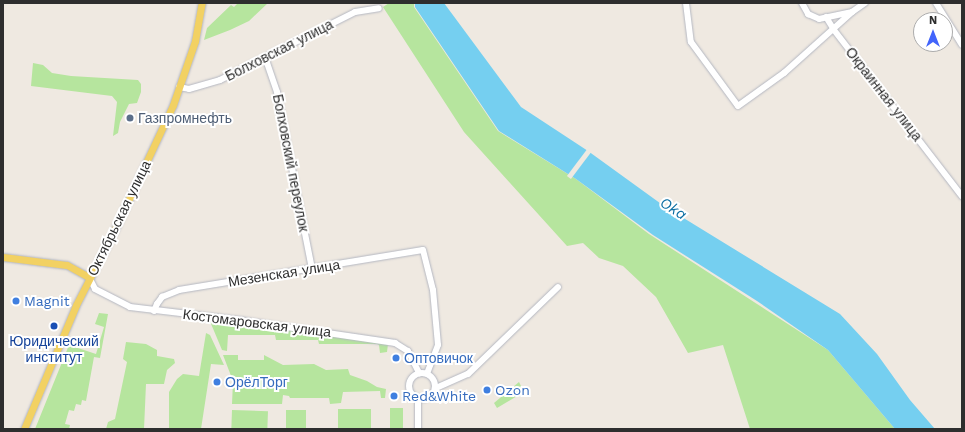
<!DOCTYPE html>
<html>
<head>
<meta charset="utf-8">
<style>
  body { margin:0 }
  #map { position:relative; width:965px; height:432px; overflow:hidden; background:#efe9e1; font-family:"Work Sans",sans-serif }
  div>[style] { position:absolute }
  .green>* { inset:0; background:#b6e59e; transform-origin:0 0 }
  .water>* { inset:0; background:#75cff0 }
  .pier>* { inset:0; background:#efe9e1; transform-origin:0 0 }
  .roads { filter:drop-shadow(0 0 1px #b4b7c1) drop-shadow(0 0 1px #b4b7c1) }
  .minor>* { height:6px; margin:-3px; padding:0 3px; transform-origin:3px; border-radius:3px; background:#fff }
  .minor>.ring { margin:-3px; padding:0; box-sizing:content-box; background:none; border:6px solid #fff; border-radius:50% }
  .major>* { height:7px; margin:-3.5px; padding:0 3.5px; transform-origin:3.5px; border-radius:3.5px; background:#f2d163 }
  .dots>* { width:11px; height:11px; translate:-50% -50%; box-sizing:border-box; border:2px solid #fff; border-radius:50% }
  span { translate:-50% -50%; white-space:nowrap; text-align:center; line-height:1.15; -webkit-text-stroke:4px #fff; paint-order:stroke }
  .street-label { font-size:14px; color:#2e2e2e }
  .service-label { font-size:14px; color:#4e5e75 }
  .left { translate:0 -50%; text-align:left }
  .shop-label { font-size:14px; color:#366cbe }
  .transit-label { font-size:14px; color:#164399 }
  .water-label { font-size:15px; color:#0d6fa3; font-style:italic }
  .frame { position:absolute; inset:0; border:4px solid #2e2e2e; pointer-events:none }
  .north { position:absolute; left:913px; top:12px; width:40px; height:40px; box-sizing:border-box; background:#fff; border:1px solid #ababab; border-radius:50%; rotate:0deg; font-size:11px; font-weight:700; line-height:16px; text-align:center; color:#2e2e2e }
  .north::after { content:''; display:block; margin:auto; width:14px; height:18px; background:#4264fb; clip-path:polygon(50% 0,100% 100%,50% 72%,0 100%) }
</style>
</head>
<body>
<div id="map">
  <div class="green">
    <i style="clip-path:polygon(238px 3px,268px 3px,249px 21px,230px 30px,204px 40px,207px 28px,231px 5px,234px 7px)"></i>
    <i style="clip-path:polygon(389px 3px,414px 3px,414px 7px,498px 131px,576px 179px,649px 234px,828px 350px,895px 429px,750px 429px,723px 345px,688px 353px,656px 297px,623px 266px,599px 258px,583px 243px,567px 246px,464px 132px,383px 7px)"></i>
    <i style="clip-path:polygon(33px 63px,43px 65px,52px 73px,71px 76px,138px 80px,141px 84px,141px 92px,137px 103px,129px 104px,120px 122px,118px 133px,113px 136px,117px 102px,112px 96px,31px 86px)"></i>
    <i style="clip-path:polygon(99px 313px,108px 314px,100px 358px,94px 357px,86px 401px,82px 400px,81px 405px,76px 404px,74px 411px,69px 410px,65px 424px,70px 425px,69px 429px,35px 429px,69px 345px,96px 354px,104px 327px,95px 324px)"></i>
    <i style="clip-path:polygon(209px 319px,388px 344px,387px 352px,380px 353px,379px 345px,377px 344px,319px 344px,318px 340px,276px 340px,275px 335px,228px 335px,227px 351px,222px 350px)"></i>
    <i style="clip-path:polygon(206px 333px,210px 335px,224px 365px,211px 364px,201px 429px,169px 429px,169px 392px,177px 379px,183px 374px,199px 376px)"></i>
    <i style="clip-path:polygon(126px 342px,146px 344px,157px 350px,157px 356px,174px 359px,175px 363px,167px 370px,164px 384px,146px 384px,144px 429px,106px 429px,108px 422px,115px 419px,127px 362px,123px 359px)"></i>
    <i style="clip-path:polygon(223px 355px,238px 355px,238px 360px,264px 360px,264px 355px,283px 365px,314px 364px,326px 370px,348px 369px,350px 375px,367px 381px,377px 387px,386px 389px,385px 398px,381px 398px,380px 391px,343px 392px,341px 403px,330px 404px,329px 398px,290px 398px,289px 396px,283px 395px,282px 404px,232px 404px,233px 381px)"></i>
    <i style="clip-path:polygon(519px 382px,524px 392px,497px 408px,494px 403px)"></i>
    <i style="left:390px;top:408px;width:13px;height:21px"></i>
    <i style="left:371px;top:409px;width:20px;height:33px;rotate:90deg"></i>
    <i style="left:232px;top:410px;width:36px;height:19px;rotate:2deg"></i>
    <i style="left:286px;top:410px;width:20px;height:19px"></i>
  </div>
  <div class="water">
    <i style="clip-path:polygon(415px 3px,444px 3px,521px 107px,588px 151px,664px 206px,840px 314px,877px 354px,910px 400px,935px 429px,895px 429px,828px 350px,757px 301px,653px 235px,576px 179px,499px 131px,415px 7px)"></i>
  </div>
  <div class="pier">
    <i style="left:588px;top:148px;width:5px;height:35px;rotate:37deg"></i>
  </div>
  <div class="roads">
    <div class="minor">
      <i style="left:686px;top:3px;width:39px;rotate:83deg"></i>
      <i style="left:691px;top:42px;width:79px;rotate:53.7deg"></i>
      <i style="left:738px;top:106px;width:57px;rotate:-35.7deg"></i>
      <i style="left:784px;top:73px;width:91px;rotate:-41.9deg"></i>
      <i style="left:852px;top:12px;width:16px;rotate:-35deg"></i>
      <i style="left:802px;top:3px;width:13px;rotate:61deg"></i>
      <i style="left:808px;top:14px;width:12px;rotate:24deg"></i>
      <i style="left:819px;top:19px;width:34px;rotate:-12deg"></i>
      <i style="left:936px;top:3px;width:49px;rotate:58.2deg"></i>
      <i style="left:826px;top:17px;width:15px;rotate:58deg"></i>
      <i style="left:834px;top:30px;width:210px;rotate:52.4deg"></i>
      <i style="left:265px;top:57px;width:37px;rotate:71deg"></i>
      <i style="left:277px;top:92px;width:180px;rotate:78.8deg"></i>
      <i style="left:179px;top:87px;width:10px;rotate:11deg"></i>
      <i style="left:189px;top:89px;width:32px;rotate:-16deg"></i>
      <i style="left:220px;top:80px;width:151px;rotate:-26.7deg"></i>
      <i style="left:355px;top:12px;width:24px;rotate:-9deg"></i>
      <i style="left:89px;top:277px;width:13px;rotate:63deg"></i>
      <i style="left:95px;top:289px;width:39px;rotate:27deg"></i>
      <i style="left:130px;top:307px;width:110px;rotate:6.8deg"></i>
      <i style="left:239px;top:320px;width:158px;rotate:8.4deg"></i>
      <i style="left:395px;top:343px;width:15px;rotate:32deg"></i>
      <i style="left:408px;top:351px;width:25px;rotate:63deg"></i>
      <i style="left:154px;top:311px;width:8px;rotate:-67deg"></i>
      <i style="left:157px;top:304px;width:9px;rotate:-54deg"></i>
      <i style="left:162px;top:297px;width:18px;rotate:-22deg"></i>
      <i style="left:179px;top:290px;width:247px;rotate:-9.3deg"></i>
      <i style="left:423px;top:250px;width:41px;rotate:76deg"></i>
      <i style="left:433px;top:290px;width:55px;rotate:84.8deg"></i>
      <i style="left:438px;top:345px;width:31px;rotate:111deg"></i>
      <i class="ring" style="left:409px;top:373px;width:20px;height:20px"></i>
      <i style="left:436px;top:388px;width:35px;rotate:-24deg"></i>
      <i style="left:468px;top:374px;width:125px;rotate:-44deg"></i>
      <i style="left:418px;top:429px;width:30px;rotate:-90deg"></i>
    </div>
    <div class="major">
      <i style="left:3px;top:257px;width:64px;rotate:7.1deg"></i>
      <i style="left:67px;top:265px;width:25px;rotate:29deg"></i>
      <i style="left:24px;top:429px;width:134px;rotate:-67.2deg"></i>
      <i style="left:76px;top:305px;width:83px;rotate:-62.8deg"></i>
      <i style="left:114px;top:231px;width:139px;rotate:-64.9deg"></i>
      <i style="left:173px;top:105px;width:68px;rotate:-71deg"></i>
      <i style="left:195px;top:41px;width:39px;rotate:-80deg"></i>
    </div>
  </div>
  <div class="dots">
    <i style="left:130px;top:118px;background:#5c6f8a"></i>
    <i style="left:16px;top:301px;background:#3f7fe0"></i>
    <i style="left:54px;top:326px;background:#1a4fb4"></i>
    <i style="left:396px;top:358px;background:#3f7fe0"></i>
    <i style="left:217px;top:382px;background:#3f7fe0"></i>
    <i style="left:487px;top:390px;background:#3f7fe0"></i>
    <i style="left:394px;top:396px;background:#3f7fe0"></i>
  </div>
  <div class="street-label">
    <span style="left:279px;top:50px;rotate:-27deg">Болховская улица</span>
    <span style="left:884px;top:94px;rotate:52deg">Окраинная улица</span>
    <span style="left:291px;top:163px;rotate:79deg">Болховский переулок</span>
    <span style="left:119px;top:218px;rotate:-64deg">Октябрьская улица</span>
    <span style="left:284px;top:273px;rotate:-9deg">Мезенская улица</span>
    <span style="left:257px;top:323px;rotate:7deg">Костомаровская улица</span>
  </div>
  <div class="service-label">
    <span class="left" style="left:138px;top:118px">Газпромнефть</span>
  </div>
  <div class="shop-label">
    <span class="left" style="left:24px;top:301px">Magnit</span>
    <span class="left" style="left:404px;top:358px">Оптовичок</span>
    <span class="left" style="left:225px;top:382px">ОрёлТорг</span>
    <span class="left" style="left:495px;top:390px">Ozon</span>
    <span class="left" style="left:402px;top:396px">Red&amp;White</span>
  </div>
  <div class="transit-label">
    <span style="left:54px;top:349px">Юридический<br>институт</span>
  </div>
  <div class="water-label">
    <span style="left:673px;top:209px;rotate:33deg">Oka</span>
  </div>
  <div class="frame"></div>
  <div class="north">N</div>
</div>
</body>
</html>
